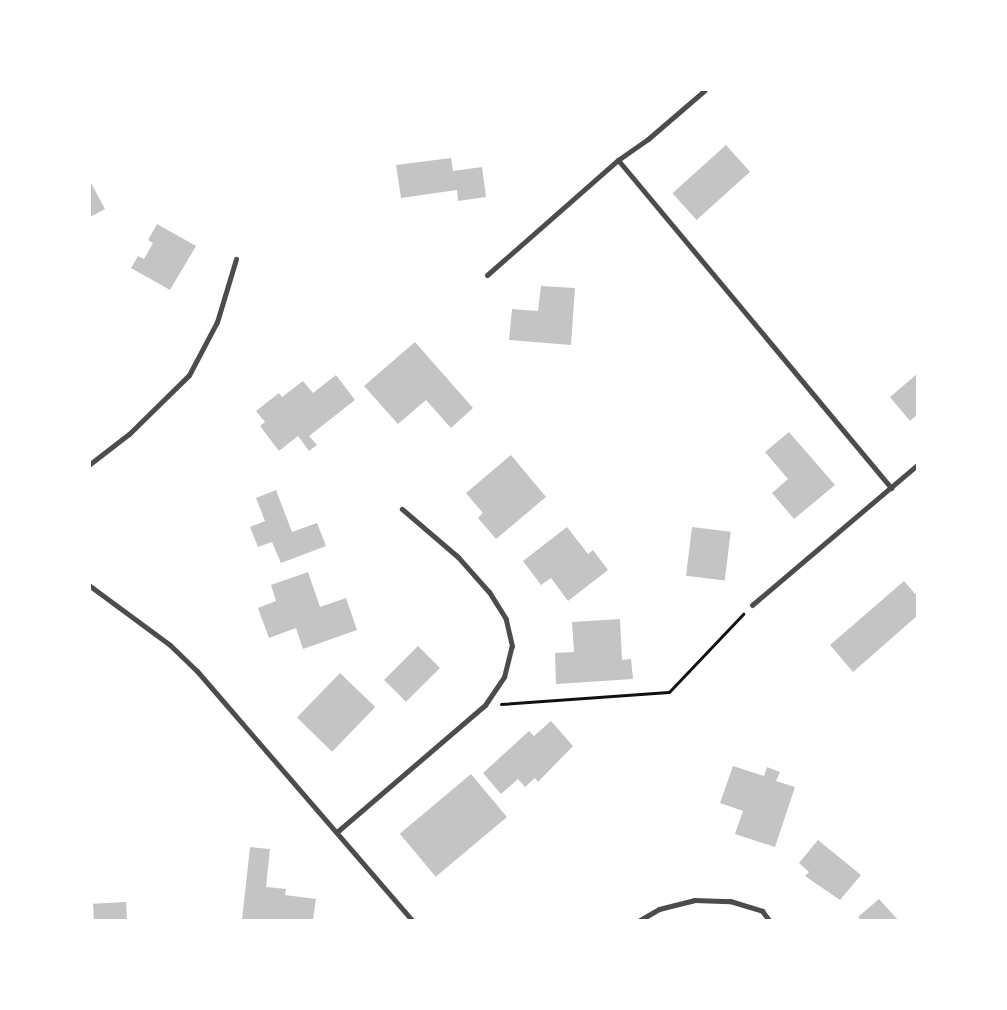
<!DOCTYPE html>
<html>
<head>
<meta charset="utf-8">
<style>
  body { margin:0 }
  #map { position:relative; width:1007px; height:1010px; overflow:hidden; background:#fff; font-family:"IBM Plex Sans",sans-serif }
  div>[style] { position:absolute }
  .building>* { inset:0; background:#c4c4c4; transform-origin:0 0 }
  .path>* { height:3px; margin:-1.5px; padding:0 1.5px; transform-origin:1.5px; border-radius:1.5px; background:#111 }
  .minor>* { height:5px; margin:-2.5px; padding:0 2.5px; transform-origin:2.5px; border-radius:2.5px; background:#4c4c4c }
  span { translate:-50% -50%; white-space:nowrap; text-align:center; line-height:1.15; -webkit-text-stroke:4px #fff; paint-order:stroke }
  .frame { position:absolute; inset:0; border:91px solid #fff; pointer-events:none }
</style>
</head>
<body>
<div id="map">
  <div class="building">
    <i style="left:726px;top:145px;width:36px;height:72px;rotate:48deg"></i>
    <i style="clip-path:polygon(451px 158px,453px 171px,482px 167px,486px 197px,458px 201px,457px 190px,401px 198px,396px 165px)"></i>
    <i style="clip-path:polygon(90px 181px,105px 209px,90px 217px)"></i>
    <i style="clip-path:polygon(157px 224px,196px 246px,170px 290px,131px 268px,138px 256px,144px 259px,153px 243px,148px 240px)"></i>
    <i style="clip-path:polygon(541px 286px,575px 288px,571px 345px,509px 340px,512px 309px,538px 311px)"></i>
    <i style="clip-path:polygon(415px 342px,473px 408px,451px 428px,426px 400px,398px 424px,364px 386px)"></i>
    <i style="clip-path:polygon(917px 374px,917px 415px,910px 421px,890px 397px)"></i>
    <i style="clip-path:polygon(336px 375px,355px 400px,309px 436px,317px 445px,309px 451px,298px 436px,279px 451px,260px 426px,265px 422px,256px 411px,279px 393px,282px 397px,303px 381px,313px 393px)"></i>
    <i style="clip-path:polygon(789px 432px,835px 485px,794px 519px,772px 493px,788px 479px,765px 452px)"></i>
    <i style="clip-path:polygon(511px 455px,546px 497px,496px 539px,478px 518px,483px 513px,466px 493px)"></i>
    <i style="clip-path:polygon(276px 490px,292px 532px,317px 523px,326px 546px,281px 563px,272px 542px,258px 547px,250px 527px,265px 521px,256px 498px)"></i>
    <i style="clip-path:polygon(567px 527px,588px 554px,593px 550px,608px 570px,568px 601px,551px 578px,541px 585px,523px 561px)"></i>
    <i style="left:692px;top:527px;width:39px;height:49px;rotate:7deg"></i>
    <i style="clip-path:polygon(308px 572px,320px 607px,346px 598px,357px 630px,303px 649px,296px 628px,269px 638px,258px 608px,276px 601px,271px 585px)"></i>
    <i style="clip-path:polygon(904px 581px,917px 596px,917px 616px,853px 672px,830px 645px)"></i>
    <i style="clip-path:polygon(620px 619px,622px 660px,631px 659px,633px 679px,556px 684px,555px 653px,574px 652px,572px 622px)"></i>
    <i style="left:418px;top:646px;width:31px;height:48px;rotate:45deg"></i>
    <i style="left:340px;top:673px;width:49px;height:62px;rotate:44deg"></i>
    <i style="clip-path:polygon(551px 721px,573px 746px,538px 782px,535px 778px,525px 787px,518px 779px,501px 794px,483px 773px,529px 731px,534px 736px)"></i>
    <i style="clip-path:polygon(733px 766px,764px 776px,767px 767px,780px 772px,776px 781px,795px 787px,775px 847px,735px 834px,743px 811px,720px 803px)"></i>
    <i style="left:471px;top:774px;width:56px;height:93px;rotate:50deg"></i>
    <i style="clip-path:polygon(818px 840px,861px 875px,840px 900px,805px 876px,809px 872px,799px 863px)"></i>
    <i style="clip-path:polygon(250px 847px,270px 849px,266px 887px,286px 889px,285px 895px,316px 899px,313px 920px,242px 920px)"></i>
    <i style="clip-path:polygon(879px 899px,898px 920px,861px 920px,858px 917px)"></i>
    <i style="left:126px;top:902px;width:18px;height:33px;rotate:87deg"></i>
  </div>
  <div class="path">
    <i style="left:501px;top:704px;width:168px;rotate:-4.1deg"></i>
    <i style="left:669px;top:692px;width:108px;rotate:-46.5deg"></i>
  </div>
  <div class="minor">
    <i style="left:618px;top:160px;width:427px;rotate:50.2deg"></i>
    <i style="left:487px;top:275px;width:174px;rotate:-41.3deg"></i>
    <i style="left:618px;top:160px;width:37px;rotate:-35deg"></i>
    <i style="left:648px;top:139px;width:75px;rotate:-40.7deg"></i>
    <i style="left:90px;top:464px;width:49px;rotate:-37.6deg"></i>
    <i style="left:129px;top:434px;width:84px;rotate:-44.5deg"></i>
    <i style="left:189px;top:375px;width:60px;rotate:-62.2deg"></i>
    <i style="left:217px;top:322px;width:66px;rotate:-73.2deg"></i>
    <i style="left:90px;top:586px;width:99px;rotate:36.4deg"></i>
    <i style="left:170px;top:645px;width:37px;rotate:44deg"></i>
    <i style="left:197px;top:671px;width:329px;rotate:49.2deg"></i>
    <i style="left:752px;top:605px;width:216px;rotate:-40.3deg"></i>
    <i style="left:338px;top:831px;width:194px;rotate:-40.6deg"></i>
    <i style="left:485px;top:705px;width:34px;rotate:-56deg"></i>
    <i style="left:504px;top:677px;width:32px;rotate:-76deg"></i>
    <i style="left:512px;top:646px;width:28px;rotate:-103deg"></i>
    <i style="left:506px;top:619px;width:32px;rotate:-122deg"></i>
    <i style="left:489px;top:592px;width:47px;rotate:-131.5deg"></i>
    <i style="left:458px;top:557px;width:74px;rotate:-139.4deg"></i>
    <i style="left:640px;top:920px;width:22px;rotate:-30deg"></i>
    <i style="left:659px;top:909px;width:36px;rotate:-14deg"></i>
    <i style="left:694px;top:900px;width:36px;rotate:2deg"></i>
    <i style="left:730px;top:901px;width:34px;rotate:17deg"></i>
    <i style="left:762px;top:911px;width:11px;rotate:52deg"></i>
  </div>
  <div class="frame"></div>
</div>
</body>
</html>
